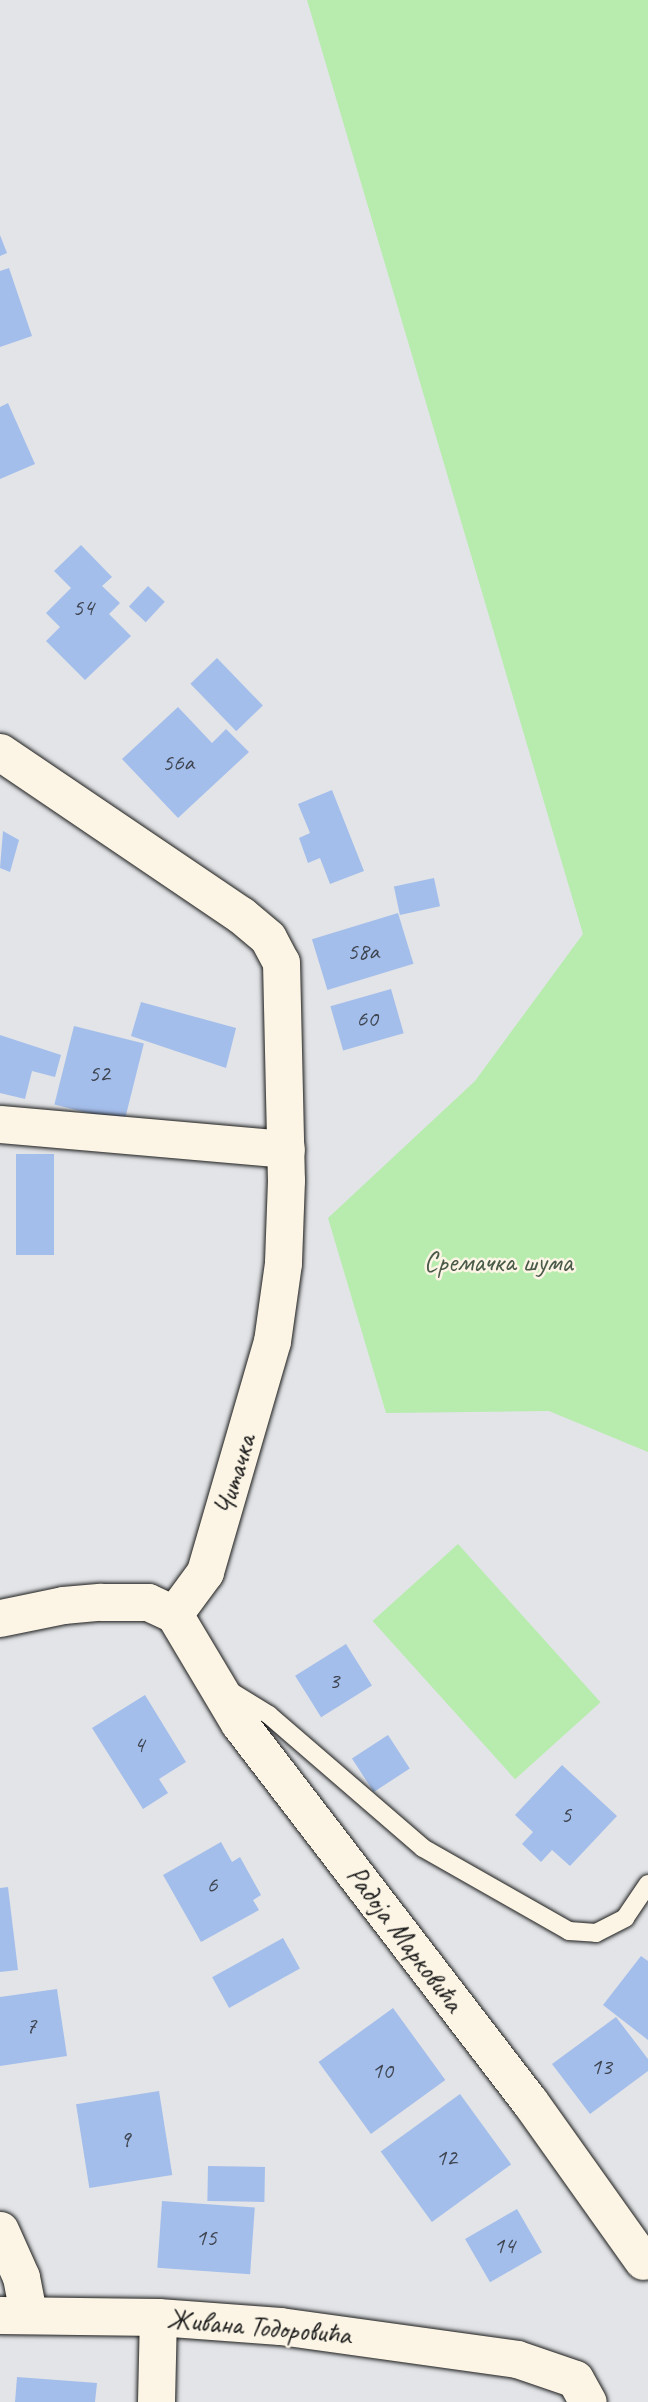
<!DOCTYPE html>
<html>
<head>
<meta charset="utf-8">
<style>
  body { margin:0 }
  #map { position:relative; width:648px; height:2402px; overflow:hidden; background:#e2e4e7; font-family:Caveat,sans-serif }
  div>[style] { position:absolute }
  .green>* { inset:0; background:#b7ecae; transform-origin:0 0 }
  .building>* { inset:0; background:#a4beeb; transform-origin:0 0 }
  .roads { filter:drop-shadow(0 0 2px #1c1c1c) drop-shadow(0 0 2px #1c1c1c) }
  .service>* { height:18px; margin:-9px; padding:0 9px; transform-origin:9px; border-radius:9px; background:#fcf5e5 }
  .minor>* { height:37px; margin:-18.5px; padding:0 18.5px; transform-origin:18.5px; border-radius:18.5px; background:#fcf5e5 }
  span { translate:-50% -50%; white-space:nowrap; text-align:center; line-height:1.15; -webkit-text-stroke:5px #fcf5e5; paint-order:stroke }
  .number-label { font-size:24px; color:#3e4450 }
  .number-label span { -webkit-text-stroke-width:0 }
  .park-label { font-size:28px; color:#4a5a48 }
  .street-label { font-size:28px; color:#1c1c1c }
</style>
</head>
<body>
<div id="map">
  <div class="green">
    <i style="clip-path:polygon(307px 0,648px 0,648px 1452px,549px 1411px,386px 1413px,328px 1218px,475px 1081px,583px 934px)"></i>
    <i style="left:458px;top:1544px;width:213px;height:115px;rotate:48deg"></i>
  </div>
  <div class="building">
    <i style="clip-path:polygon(0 235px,7px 253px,0 256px)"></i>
    <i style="clip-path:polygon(9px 268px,32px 336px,0 347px,0 271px)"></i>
    <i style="clip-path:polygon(8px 403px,35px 464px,0 479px,0 407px)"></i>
    <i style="clip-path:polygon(81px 545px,112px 577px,102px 586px,120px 603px,109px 614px,131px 636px,85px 680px,46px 641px,60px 627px,46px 613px,71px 588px,54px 571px)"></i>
    <i style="left:148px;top:586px;width:23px;height:28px;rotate:43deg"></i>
    <i style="left:217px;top:658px;width:66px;height:37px;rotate:46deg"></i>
    <i style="clip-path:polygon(178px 707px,212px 743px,226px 729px,249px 752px,178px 818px,122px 759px)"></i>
    <i style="clip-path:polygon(332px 790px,364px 871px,330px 884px,320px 858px,308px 863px,299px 838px,310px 833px,298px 804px)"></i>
    <i style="clip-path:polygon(3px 831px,19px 840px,10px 872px,0 868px)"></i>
    <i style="left:434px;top:878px;width:29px;height:41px;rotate:78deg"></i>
    <i style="left:398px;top:913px;width:53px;height:90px;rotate:73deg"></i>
    <i style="left:391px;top:989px;width:46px;height:63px;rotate:74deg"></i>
    <i style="clip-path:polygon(141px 1002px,236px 1028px,226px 1068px,131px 1036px)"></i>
    <i style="left:74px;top:1026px;width:72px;height:81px;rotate:14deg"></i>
    <i style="clip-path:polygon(0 1035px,61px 1055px,55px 1077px,32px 1071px,25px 1099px,0 1093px)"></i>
    <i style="left:16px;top:1154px;width:38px;height:101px"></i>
    <i style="left:346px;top:1644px;width:49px;height:60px;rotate:58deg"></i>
    <i style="clip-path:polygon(145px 1695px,186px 1762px,159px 1779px,168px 1793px,143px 1809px,92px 1728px)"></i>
    <i style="left:388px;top:1735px;width:40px;height:43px;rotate:57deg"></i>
    <i style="clip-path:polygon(562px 1765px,617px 1816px,570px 1866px,552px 1850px,541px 1862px,522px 1844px,533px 1832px,515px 1815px)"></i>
    <i style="clip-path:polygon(221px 1842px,232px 1862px,240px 1857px,261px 1895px,253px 1900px,259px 1910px,201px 1942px,163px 1875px)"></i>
    <i style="clip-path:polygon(8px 1887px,18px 1970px,0 1972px,0 1888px)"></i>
    <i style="left:283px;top:1938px;width:35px;height:81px;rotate:61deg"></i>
    <i style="clip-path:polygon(641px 1956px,648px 1961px,648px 2040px,603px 2005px)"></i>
    <i style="clip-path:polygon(57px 1989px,67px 2056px,0 2066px,0 1997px)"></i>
    <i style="left:393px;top:2008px;width:89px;height:92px;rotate:54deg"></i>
    <i style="clip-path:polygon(616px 2017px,648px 2059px,648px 2071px,590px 2114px,552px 2064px)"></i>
    <i style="left:159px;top:2091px;width:85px;height:84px;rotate:81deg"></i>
    <i style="left:460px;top:2094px;width:87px;height:98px;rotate:54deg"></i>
    <i style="left:208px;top:2166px;width:57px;height:35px;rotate:1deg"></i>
    <i style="left:162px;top:2201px;width:93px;height:67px;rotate:4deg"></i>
    <i style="left:517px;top:2209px;width:50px;height:60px;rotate:60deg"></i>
    <i style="clip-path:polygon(17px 2377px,97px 2383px,95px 2402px,15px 2402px)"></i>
  </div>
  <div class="roads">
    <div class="service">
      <i style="left:225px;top:1688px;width:52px;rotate:31.5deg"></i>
      <i style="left:269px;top:1715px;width:203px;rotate:40.8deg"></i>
      <i style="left:423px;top:1848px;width:168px;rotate:29.6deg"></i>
      <i style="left:569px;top:1931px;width:27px;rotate:4deg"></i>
      <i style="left:596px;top:1933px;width:33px;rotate:-27deg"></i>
      <i style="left:625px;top:1918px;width:41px;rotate:-55.9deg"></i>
    </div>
    <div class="minor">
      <i style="left:0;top:752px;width:291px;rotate:34.1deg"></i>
      <i style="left:241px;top:915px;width:35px;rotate:40deg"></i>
      <i style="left:268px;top:938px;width:27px;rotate:62deg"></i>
      <i style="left:281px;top:962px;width:218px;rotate:88.7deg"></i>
      <i style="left:286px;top:1180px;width:83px;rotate:92.1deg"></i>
      <i style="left:283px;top:1263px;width:79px;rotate:98deg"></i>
      <i style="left:272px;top:1341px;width:241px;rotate:106.2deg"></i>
      <i style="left:205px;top:1572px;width:52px;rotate:126.4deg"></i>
      <i style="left:0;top:1124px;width:287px;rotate:5deg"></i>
      <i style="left:0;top:1618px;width:64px;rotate:-11.7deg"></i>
      <i style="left:63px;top:1605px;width:38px;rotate:-5deg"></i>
      <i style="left:101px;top:1602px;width:47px"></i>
      <i style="left:148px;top:1602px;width:29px;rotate:25deg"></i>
      <i style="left:174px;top:1614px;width:127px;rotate:59.2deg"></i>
      <i style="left:239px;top:1723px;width:478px;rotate:52.5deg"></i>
      <i style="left:530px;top:2102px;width:195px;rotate:54.6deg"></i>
      <i style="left:0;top:2230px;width:51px;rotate:65.9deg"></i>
      <i style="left:21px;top:2277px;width:38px;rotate:79deg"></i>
      <i style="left:0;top:2315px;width:158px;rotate:0.7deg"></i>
      <i style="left:158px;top:2317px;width:122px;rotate:4.2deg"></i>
      <i style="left:280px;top:2326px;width:239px;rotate:7.9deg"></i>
      <i style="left:517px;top:2359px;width:61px;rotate:19deg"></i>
      <i style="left:575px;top:2379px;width:26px;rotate:61deg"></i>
      <i style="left:156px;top:2402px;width:85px;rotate:-88.7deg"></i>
    </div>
  </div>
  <div class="number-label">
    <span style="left:83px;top:608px">54</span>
    <span style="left:178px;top:763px">56a</span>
    <span style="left:363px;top:952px">58a</span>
    <span style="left:367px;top:1019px">60</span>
    <span style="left:99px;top:1074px">52</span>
    <span style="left:334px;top:1681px">3</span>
    <span style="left:139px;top:1745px">4</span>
    <span style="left:566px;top:1815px">5</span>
    <span style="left:212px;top:1885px">6</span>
    <span style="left:31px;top:2026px">7</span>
    <span style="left:601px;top:2067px">13</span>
    <span style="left:382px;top:2071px">10</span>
    <span style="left:125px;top:2140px">9</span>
    <span style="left:446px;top:2158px">12</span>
    <span style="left:206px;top:2238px">15</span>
    <span style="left:504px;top:2246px">14</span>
  </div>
  <div class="park-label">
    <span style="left:498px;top:1262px">Сремачка шума</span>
  </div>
  <div class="street-label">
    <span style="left:235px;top:1475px;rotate:-73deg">Читачка</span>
    <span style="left:405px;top:1939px;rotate:53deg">Радоја Марковића</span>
    <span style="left:259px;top:2327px;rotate:5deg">Живана Тодоровића</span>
  </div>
</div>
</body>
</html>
